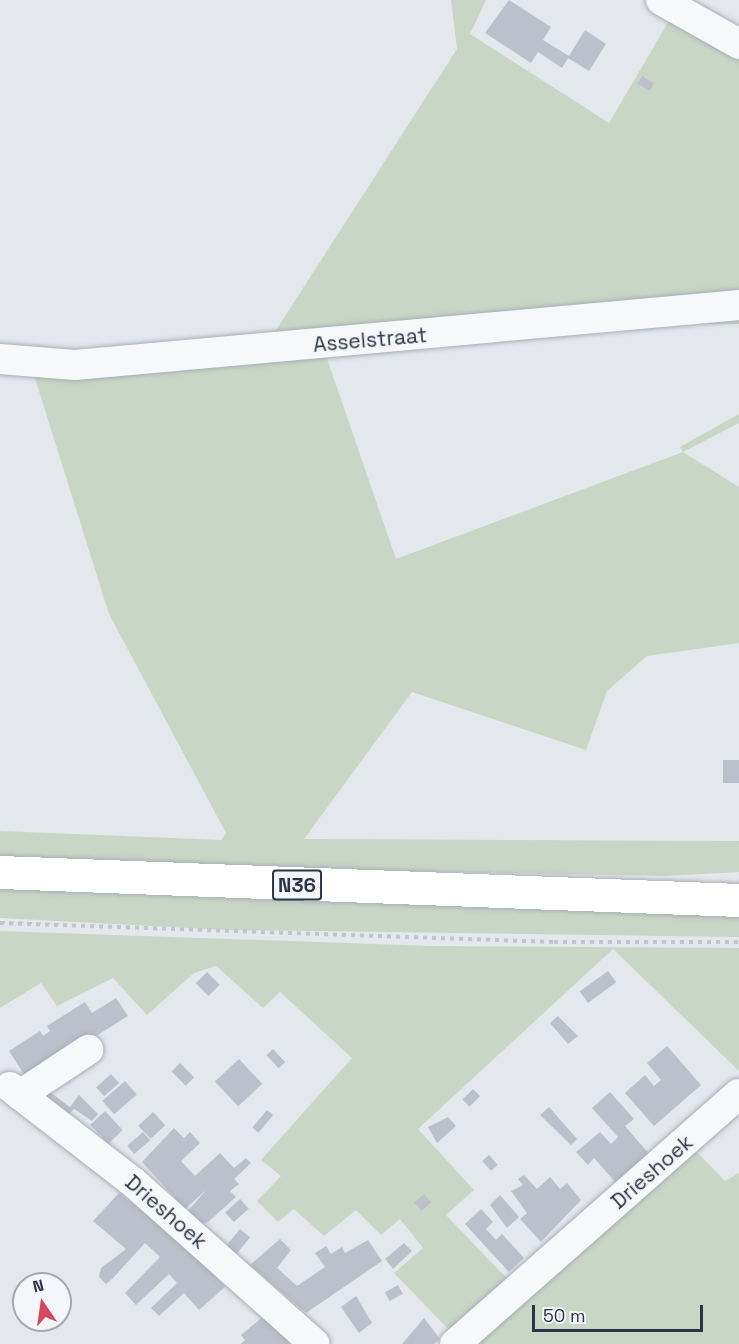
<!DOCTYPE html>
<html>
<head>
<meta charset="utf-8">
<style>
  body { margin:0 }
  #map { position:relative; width:739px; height:1344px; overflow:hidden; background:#e4e7ec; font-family:"Space Grotesk",sans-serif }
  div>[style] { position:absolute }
  .green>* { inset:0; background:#c9d6c5; transform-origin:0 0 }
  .building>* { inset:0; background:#bbc0ca; transform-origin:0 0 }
  .path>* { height:4px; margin-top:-2px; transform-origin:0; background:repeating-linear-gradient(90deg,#c2c5cb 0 4.5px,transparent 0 9px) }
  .roads { filter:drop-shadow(0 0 2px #a9aeb7) drop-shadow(0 0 2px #a9aeb7) }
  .minor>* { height:30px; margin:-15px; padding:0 15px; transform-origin:15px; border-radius:15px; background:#f7f8fa }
  .major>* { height:33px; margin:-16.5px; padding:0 16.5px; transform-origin:16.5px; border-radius:16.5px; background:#fff }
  span { translate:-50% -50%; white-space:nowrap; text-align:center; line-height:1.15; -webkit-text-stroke:4.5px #f4f6f9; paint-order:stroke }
  .shield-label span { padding:2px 4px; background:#f4f6f9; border:2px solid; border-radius:4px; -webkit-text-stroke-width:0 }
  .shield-label { font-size:20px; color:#2b3445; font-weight:700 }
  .street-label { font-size:21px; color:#2b3445 }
  .north { position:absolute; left:12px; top:1272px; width:60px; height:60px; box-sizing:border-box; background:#f4f6f9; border:2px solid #a4a8b1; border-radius:50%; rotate:347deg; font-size:16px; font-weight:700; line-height:24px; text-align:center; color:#2b3445 }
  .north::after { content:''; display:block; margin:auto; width:21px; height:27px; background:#d1495b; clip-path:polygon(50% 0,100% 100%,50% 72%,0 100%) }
  .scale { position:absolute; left:532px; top:1305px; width:171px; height:27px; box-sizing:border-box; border:3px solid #2b3445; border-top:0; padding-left:8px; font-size:18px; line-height:21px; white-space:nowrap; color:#2b3445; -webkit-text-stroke:4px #f4f6f9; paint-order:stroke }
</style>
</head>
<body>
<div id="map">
  <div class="green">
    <i style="clip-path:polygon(451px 0,486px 0,470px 34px,609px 123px,673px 14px,739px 51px,739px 297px,269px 341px,457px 49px)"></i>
    <i style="left:739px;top:312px;width:12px;height:405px;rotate:90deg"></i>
    <i style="clip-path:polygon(324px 350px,396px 559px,683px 452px,680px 447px,739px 414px,739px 423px,683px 452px,739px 487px,739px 643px,647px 656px,607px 691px,586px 750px,412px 692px,304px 839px,739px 841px,739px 872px,665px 876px,255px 868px,0 857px,0 831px,221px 840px,226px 833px,109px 614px,33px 372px)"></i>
    <i style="clip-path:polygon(0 886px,739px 910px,739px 937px,227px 930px,0 918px)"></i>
    <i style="clip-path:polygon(0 931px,432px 946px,739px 948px,739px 1071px,613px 949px,418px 1129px,474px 1190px,446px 1215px,513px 1285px,454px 1335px,394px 1273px,423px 1248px,400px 1219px,381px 1235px,356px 1210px,324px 1236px,294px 1209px,278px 1222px,257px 1201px,281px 1176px,261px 1160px,352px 1058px,280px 992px,263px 1008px,216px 966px,194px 973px,147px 1015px,113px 978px,57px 1006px,41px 983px,0 1008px)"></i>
    <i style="clip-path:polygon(692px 1147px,725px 1181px,739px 1173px,739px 1344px,467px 1344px)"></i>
  </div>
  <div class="building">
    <i style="clip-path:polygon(509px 0,551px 27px,543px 40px,569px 56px,585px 30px,606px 44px,589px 71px,568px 58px,562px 68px,538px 52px,531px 63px,485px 33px)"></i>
    <i style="left:642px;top:76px;width:14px;height:9px;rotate:30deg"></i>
    <i style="left:723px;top:760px;width:16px;height:23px"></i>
    <i style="left:608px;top:971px;width:14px;height:35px;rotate:54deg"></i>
    <i style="left:207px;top:972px;width:18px;height:16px;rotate:45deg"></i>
    <i style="clip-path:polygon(116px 998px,128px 1016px,27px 1079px,9px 1051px,40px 1031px,43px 1036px,50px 1031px,47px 1026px,85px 1002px,92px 1013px)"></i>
    <i style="clip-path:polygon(558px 1016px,578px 1036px,568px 1044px,550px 1023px)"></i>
    <i style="clip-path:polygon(667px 1046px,701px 1085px,654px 1126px,625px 1093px,645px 1075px,654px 1086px,661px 1080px,647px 1063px)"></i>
    <i style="left:273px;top:1049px;width:18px;height:9px;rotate:47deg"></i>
    <i style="left:239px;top:1059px;width:34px;height:33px;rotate:47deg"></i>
    <i style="left:180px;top:1063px;width:20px;height:12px;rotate:45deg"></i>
    <i style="left:111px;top:1074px;width:12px;height:20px;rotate:48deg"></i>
    <i style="left:125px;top:1081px;width:18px;height:30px;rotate:49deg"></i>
    <i style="left:473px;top:1089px;width:10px;height:15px;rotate:45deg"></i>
    <i style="clip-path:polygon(47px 1090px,70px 1107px,79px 1095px,98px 1114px,92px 1121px,74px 1109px,69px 1114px,44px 1095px)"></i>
    <i style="clip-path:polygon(610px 1092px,634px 1119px,625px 1126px,650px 1155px,617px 1184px,594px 1158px,588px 1165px,576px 1152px,600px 1132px,611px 1144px,618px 1137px,592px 1108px)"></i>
    <i style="clip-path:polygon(549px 1107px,577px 1139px,571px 1145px,540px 1115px)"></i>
    <i style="left:267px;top:1110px;width:8px;height:23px;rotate:40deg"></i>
    <i style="left:105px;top:1111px;width:26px;height:20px;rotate:47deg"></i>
    <i style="left:153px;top:1112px;width:18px;height:20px;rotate:47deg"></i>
    <i style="clip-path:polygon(448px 1117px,456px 1126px,437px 1143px,428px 1127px)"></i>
    <i style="clip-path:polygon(174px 1128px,184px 1138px,190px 1132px,200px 1143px,181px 1161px,195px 1176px,220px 1153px,234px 1168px,246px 1158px,251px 1163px,234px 1179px,239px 1184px,230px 1191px,236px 1197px,208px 1222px,201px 1224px,188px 1211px,206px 1190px,185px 1209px,142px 1162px)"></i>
    <i style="left:143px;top:1132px;width:11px;height:21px;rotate:49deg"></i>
    <i style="left:489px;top:1155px;width:13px;height:9px;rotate:48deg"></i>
    <i style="clip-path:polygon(524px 1175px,537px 1189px,550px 1177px,560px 1189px,567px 1183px,581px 1200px,541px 1242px,520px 1219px,527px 1213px,511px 1191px,523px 1185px,518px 1179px)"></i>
    <i style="clip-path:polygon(119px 1193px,186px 1245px,225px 1287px,199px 1310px,184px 1293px,159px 1316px,151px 1308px,177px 1283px,169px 1274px,136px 1305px,125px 1293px,160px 1257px,145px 1243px,112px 1279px,106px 1284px,99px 1277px,101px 1268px,126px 1249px,93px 1221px)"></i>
    <i style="left:424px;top:1194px;width:11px;height:13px;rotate:49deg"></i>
    <i style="clip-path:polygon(500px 1195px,519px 1217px,507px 1228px,490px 1205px)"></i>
    <i style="left:240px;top:1199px;width:13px;height:20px;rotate:48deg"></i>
    <i style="clip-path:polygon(481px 1209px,493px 1222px,486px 1229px,496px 1240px,502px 1234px,524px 1258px,509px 1272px,465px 1224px)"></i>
    <i style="left:240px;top:1229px;width:13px;height:23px;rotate:39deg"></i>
    <i style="clip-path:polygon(280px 1239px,291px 1250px,277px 1268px,297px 1286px,325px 1267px,315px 1253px,326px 1246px,331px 1254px,342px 1247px,345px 1253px,368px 1240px,382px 1261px,306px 1313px,250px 1265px)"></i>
    <i style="clip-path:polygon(404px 1243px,412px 1251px,393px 1269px,385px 1259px)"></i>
    <i style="left:398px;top:1285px;width:10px;height:15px;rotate:61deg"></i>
    <i style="clip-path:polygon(356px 1296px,372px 1323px,359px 1333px,341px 1307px)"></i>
    <i style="clip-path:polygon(265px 1315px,290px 1344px,241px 1344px,245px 1340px,241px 1335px)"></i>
    <i style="clip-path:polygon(424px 1318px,440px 1339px,434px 1344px,402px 1344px)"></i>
  </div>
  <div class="path">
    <i style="left:0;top:923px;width:554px;rotate:1.96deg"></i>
    <i style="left:554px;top:942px;width:185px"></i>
  </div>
  <div class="roads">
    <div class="minor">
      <i style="left:661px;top:0;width:90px;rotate:29.4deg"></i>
      <i style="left:0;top:359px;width:75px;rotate:4.6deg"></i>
      <i style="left:75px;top:365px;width:667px;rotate:-5.16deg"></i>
      <i style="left:10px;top:1087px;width:157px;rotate:37.7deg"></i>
      <i style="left:134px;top:1183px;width:242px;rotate:41.7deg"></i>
      <i style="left:20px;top:1095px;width:82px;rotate:-33.5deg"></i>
      <i style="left:455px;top:1344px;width:378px;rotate:-41.4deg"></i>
    </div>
    <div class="major">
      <i style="left:0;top:872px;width:740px;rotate:2.17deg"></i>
    </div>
  </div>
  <div class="shield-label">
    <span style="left:297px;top:885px">N36</span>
  </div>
  <div class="street-label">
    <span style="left:370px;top:340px;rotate:-5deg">Asselstraat</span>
    <span style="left:652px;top:1172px;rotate:-41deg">Drieshoek</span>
    <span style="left:166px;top:1212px;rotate:41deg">Drieshoek</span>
  </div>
  <div class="north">N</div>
  <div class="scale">50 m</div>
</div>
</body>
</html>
